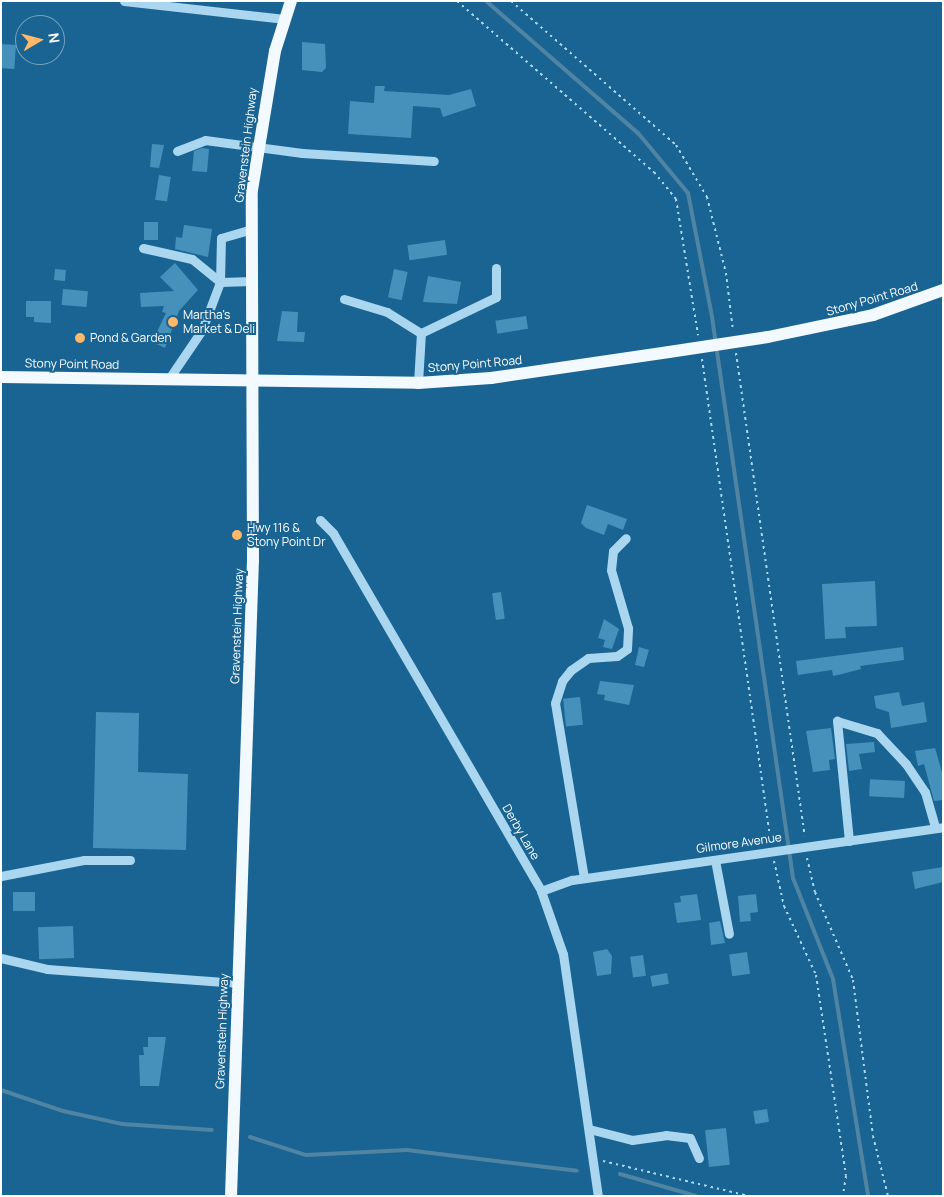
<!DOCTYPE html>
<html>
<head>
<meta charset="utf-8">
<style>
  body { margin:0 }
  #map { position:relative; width:944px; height:1197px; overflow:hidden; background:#196493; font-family:Manrope,sans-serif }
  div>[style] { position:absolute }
  .stream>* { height:4px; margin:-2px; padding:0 2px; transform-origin:2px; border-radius:2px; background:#5084a3 }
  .building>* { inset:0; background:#4690bc; transform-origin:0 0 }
  .path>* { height:2px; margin-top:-1px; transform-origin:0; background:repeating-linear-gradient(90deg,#aad6ef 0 2.5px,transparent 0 6.5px) }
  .minor>* { height:9px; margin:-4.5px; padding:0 4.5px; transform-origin:4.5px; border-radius:4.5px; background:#aad6ef }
  .major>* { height:12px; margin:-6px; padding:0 6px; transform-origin:6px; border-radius:6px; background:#f2f9ff }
  .major-bridge>* { height:12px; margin:-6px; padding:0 6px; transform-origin:6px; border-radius:6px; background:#f2f9ff }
  .dots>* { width:14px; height:14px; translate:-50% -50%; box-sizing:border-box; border:2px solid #196493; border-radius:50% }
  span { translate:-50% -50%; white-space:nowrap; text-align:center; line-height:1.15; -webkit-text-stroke:4px #196493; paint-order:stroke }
  .street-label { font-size:12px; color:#fff }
  .poi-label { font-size:12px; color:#fff }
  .left { translate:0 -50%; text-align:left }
  .frame { position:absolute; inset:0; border:2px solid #fff; pointer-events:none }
  .north { position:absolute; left:15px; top:15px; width:50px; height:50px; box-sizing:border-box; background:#196493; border:1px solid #75a2be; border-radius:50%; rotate:82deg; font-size:14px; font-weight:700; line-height:20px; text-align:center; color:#fff }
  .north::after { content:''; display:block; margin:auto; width:18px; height:22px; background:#ffb868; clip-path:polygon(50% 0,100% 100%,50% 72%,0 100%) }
</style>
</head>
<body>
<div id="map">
  <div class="stream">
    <i style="left:486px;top:1px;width:201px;rotate:41deg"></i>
    <i style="left:638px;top:133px;width:78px;rotate:50.2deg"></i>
    <i style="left:688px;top:193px;width:126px;rotate:79deg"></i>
    <i style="left:712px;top:317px;width:567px;rotate:81.78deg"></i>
    <i style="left:793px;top:878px;width:109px;rotate:68.4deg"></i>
    <i style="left:833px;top:979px;width:220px;rotate:80.8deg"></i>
    <i style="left:1px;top:1090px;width:65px;rotate:18.7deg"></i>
    <i style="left:63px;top:1111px;width:60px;rotate:12.4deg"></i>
    <i style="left:122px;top:1124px;width:90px;rotate:3.8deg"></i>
    <i style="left:250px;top:1137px;width:59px;rotate:17.8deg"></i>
    <i style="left:306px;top:1155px;width:101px;rotate:-2.8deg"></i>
    <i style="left:407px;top:1150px;width:171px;rotate:7deg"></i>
    <i style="left:620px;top:1174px;width:79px;rotate:16.1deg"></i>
  </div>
  <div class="building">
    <i style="clip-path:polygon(302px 42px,325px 44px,326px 68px,322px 72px,302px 70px)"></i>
    <i style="left:1px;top:44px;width:15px;height:24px;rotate:4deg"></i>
    <i style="clip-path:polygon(375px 86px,385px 86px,384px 91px,449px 95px,471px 89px,476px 106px,443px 117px,440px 108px,413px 106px,411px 138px,348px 134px,350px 101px,374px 103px)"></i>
    <i style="clip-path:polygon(152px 144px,164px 145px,159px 168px,150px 167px)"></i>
    <i style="clip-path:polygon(202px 148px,209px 149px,207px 172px,192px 171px,194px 151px)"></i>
    <i style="left:159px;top:175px;width:12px;height:25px;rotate:9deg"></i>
    <i style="left:144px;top:222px;width:14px;height:18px"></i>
    <i style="clip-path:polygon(184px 225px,212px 229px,208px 257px,175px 249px,176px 237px,182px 238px)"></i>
    <i style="left:445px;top:240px;width:15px;height:38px;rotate:82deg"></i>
    <i style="clip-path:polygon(175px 263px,198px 290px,179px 311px,165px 348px,152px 342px,166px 313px,162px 312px,164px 306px,141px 307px,140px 293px,174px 291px,160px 277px)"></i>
    <i style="left:55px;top:269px;width:11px;height:11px;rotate:5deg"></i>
    <i style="left:394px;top:269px;width:14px;height:29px;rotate:12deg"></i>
    <i style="clip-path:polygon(428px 276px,461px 282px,457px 304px,423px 302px)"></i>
    <i style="left:63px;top:289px;width:25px;height:16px;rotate:5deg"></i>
    <i style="clip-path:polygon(26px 301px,51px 301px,51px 323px,34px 322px,34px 317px,26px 317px)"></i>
    <i style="clip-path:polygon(282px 311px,298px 312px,297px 332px,305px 332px,304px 342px,277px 341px)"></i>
    <i style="left:526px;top:316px;width:13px;height:31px;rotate:81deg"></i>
    <i style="clip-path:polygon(587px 505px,627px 519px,623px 530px,608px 524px,604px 535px,586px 528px,581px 523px)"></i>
    <i style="clip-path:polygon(875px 581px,877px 626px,845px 627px,846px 638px,825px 639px,822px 584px)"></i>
    <i style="left:501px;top:592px;width:27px;height:9px;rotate:82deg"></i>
    <i style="clip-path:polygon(604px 619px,619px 629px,612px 649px,603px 647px,605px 640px,598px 638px)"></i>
    <i style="clip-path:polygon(639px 647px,649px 650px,644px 667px,635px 665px)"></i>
    <i style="clip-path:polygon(903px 647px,904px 660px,860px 666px,861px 669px,842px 674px,833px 676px,832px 670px,798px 675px,796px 661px)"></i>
    <i style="clip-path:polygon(600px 681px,634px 685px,629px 705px,604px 700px,605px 695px,597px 694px)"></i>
    <i style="clip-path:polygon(899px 692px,902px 706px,924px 702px,927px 722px,891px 728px,889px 712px,876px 708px,874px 696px)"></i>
    <i style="left:580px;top:697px;width:28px;height:17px;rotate:84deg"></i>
    <i style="clip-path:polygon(96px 712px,139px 713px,138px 772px,188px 774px,186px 850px,93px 848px)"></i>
    <i style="clip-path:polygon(831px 728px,835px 759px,829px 760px,830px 770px,813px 772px,806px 731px)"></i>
    <i style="clip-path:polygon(874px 742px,875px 752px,859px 754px,862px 769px,849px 771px,846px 744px)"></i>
    <i style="clip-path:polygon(935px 748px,942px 772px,943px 800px,934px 801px,924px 764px,918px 766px,915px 751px)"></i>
    <i style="left:905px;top:781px;width:17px;height:35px;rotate:93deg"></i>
    <i style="clip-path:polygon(943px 867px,943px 882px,915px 889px,912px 872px)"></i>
    <i style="left:13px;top:892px;width:22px;height:19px"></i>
    <i style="clip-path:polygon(697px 894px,701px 920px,677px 923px,674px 903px,681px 902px,680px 896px)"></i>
    <i style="clip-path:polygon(756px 894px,758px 912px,750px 913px,751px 921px,740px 922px,738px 896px)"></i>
    <i style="clip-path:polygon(720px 921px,725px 943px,711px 945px,709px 923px)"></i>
    <i style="left:73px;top:926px;width:32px;height:35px;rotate:88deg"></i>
    <i style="clip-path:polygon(607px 949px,612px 956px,611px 974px,597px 976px,593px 952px)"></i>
    <i style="left:747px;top:952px;width:22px;height:18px;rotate:82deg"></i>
    <i style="left:643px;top:955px;width:21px;height:13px;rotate:82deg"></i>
    <i style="left:667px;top:973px;width:11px;height:17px;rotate:80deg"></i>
    <i style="clip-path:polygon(148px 1037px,166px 1037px,159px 1086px,140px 1086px,139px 1055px,144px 1055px,143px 1047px,148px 1047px)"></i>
    <i style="left:767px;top:1109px;width:13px;height:14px;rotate:81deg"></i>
    <i style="left:726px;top:1128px;width:37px;height:21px;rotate:84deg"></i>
  </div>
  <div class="path">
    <i style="left:457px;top:1px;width:261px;rotate:41deg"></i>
    <i style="left:654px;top:172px;width:35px;rotate:51deg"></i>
    <i style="left:676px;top:199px;width:138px;rotate:80.8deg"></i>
    <i style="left:511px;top:1px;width:219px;rotate:41.1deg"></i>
    <i style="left:676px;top:145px;width:61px;rotate:59.2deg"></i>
    <i style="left:707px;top:197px;width:78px;rotate:76deg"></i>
    <i style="left:726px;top:273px;width:58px;rotate:83.1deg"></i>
    <i style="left:736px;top:353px;width:488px;rotate:81.9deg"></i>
    <i style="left:702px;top:359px;width:488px;rotate:81.9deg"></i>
    <i style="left:807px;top:858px;width:35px;rotate:77deg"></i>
    <i style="left:815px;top:892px;width:96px;rotate:66.6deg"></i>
    <i style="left:853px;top:980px;width:157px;rotate:82.7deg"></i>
    <i style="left:873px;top:1136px;width:62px;rotate:76deg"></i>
    <i style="left:774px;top:861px;width:46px;rotate:77.5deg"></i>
    <i style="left:784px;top:906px;width:76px;rotate:65.1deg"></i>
    <i style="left:816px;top:975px;width:203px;rotate:81.5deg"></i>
    <i style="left:846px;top:1176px;width:20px;rotate:99deg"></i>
    <i style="left:603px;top:1161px;width:150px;rotate:13.5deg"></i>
  </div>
  <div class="minor">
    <i style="left:124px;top:1px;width:162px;rotate:6.4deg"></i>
    <i style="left:177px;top:151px;width:30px;rotate:-21deg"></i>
    <i style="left:205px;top:140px;width:98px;rotate:7.6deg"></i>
    <i style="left:302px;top:153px;width:132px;rotate:3.5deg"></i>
    <i style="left:143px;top:248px;width:50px;rotate:12.7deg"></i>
    <i style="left:192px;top:259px;width:36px;rotate:39deg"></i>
    <i style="left:220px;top:282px;width:44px;rotate:-88.7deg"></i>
    <i style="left:221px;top:238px;width:32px;rotate:-16deg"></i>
    <i style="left:344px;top:299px;width:45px;rotate:16.8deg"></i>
    <i style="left:387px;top:312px;width:40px;rotate:32deg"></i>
    <i style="left:168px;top:380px;width:60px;rotate:-55.8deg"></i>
    <i style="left:202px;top:330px;width:51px;rotate:-69.4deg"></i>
    <i style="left:220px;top:282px;width:32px;rotate:-2deg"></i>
    <i style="left:418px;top:383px;width:50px;rotate:-86.6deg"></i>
    <i style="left:421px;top:333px;width:83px;rotate:-25.6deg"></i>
    <i style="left:496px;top:297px;width:29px;rotate:-90deg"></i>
    <i style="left:320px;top:520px;width:18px;rotate:45deg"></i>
    <i style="left:333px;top:533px;width:414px;rotate:59.8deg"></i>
    <i style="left:541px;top:891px;width:67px;rotate:70.8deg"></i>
    <i style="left:563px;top:954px;width:245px;rotate:81.8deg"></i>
    <i style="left:849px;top:841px;width:121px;rotate:-95.7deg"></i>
    <i style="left:837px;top:721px;width:42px;rotate:16.7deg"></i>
    <i style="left:877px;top:733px;width:42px;rotate:46.9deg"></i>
    <i style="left:906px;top:764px;width:34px;rotate:56deg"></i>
    <i style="left:925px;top:792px;width:37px;rotate:74deg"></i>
    <i style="left:715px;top:860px;width:75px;rotate:79.3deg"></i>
    <i style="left:1px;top:876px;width:85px;rotate:-10.9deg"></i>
    <i style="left:84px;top:860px;width:46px"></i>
    <i style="left:584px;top:878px;width:177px;rotate:-99.4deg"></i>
    <i style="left:555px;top:703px;width:23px;rotate:-72deg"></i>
    <i style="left:562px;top:681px;width:14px;rotate:-51deg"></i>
    <i style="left:571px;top:670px;width:21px;rotate:-35deg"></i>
    <i style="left:588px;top:658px;width:29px;rotate:-4deg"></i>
    <i style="left:617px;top:656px;width:12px;rotate:-35deg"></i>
    <i style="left:627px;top:649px;width:21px;rotate:-87deg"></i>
    <i style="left:628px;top:628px;width:60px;rotate:-106.3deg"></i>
    <i style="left:611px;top:570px;width:19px;rotate:-84deg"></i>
    <i style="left:613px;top:551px;width:18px;rotate:-45deg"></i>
    <i style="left:541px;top:891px;width:33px;rotate:-20deg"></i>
    <i style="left:572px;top:880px;width:375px;rotate:-8.1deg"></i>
    <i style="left:1px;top:958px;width:47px;rotate:13.4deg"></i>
    <i style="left:47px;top:969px;width:191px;rotate:4.2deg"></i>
    <i style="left:589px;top:1129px;width:44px;rotate:14.3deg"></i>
    <i style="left:632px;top:1140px;width:34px;rotate:-8deg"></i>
    <i style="left:666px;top:1135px;width:24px;rotate:7deg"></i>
    <i style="left:690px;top:1138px;width:22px;rotate:66deg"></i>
  </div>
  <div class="major">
    <i style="left:768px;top:337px;width:107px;rotate:-11.8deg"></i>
    <i style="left:873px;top:315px;width:74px;rotate:-19.7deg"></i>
    <i style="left:1px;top:377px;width:417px;rotate:0.8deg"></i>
    <i style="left:418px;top:383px;width:73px;rotate:-3.9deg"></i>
    <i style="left:491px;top:378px;width:180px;rotate:-8.3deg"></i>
    <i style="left:231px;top:1196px;width:635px;rotate:-88.02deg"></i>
    <i style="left:253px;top:561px;width:371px;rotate:-90.2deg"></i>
    <i style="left:252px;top:190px;width:141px;rotate:-80.6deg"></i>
    <i style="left:275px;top:51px;width:52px;rotate:-72.3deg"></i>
  </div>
  <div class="major-bridge">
    <i style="left:669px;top:352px;width:100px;rotate:-8.6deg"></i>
  </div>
  <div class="dots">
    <i style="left:173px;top:322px;background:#ffb868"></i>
    <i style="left:80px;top:338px;background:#ffb868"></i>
    <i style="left:237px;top:535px;background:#ffb868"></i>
  </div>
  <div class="street-label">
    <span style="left:246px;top:145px;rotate:-83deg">Gravenstein Highway</span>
    <span style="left:872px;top:299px;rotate:-16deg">Stony Point Road</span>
    <span style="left:72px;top:364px;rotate:1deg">Stony Point Road</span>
    <span style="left:475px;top:364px;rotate:-5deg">Stony Point Road</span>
    <span style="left:237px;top:626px;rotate:-88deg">Gravenstein Highway</span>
    <span style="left:521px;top:832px;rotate:60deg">Derby Lane</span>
    <span style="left:739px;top:843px;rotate:-8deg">Gilmore Avenue</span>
    <span style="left:222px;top:1031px;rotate:-88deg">Gravenstein Highway</span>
  </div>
  <div class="poi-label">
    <span class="left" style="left:183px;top:322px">Martha's<br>Market &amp; Deli</span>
    <span class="left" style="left:90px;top:338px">Pond &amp; Garden</span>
    <span class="left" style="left:247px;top:535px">Hwy 116 &amp;<br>Stony Point Dr</span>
  </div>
  <div class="frame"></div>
  <div class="north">N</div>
</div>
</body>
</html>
